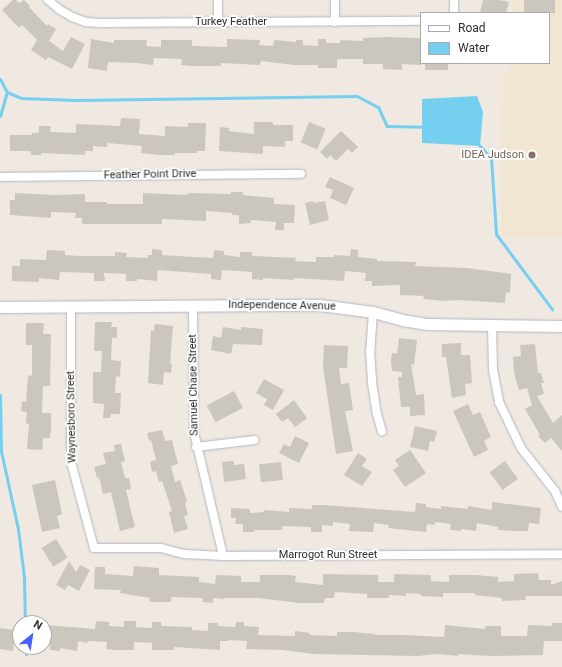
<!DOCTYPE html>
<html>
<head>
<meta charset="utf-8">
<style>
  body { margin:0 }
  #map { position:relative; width:562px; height:667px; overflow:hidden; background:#efe9e1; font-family:Roboto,sans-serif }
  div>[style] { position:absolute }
  .education>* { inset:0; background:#f0e6d1 }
  .water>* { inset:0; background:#75cff0 }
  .stream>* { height:3px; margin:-1.5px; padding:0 1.5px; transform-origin:1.5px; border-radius:1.5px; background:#75cff0 }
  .building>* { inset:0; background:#cbc7bf; transform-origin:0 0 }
  .roads { filter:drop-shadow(0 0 1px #b4b7c1) drop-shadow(0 0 1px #b4b7c1) }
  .minor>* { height:8px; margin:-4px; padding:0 4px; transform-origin:4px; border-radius:4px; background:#fff }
  .tertiary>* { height:11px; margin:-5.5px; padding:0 5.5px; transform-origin:5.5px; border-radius:5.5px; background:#fff }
  .dots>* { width:11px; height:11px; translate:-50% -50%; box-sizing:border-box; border:2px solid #fff; border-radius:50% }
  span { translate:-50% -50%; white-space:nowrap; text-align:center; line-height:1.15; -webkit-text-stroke:3.5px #fff; paint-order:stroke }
  .street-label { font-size:11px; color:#2e2e2e }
  .education-label { font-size:11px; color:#785e54 }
  .right { translate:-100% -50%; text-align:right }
  .legend { position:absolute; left:420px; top:12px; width:130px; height:52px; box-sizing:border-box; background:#fff; border:1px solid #ababab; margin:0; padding:5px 7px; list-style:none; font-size:12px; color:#2e2e2e }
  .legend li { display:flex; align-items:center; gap:8px; height:20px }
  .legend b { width:20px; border:1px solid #ababab }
  .north { position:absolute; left:12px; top:615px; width:40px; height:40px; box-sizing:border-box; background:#fff; border:1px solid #ababab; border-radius:50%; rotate:30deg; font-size:11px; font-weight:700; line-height:16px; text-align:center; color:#2e2e2e }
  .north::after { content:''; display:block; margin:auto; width:14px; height:18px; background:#4264fb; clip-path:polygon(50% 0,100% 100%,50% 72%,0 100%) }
</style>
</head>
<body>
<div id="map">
  <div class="education">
    <i style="clip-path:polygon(512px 0,562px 0,562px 237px,501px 237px,503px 73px,510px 72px,510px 63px,549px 63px,549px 13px,512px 13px)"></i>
  </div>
  <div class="water">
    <i style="clip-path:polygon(477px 96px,483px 112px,480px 146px,422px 143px,422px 99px)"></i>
  </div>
  <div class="stream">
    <i style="left:0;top:79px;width:15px;rotate:62deg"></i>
    <i style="left:7px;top:92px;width:15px;rotate:23deg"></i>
    <i style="left:21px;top:98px;width:55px;rotate:2.1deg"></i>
    <i style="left:76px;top:100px;width:281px;rotate:-0.8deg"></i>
    <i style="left:357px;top:96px;width:24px;rotate:28deg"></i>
    <i style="left:378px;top:107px;width:21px;rotate:65deg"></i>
    <i style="left:387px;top:126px;width:39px;rotate:1deg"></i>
    <i style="left:0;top:116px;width:25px;rotate:-74deg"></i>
    <i style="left:478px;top:144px;width:19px;rotate:47deg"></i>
    <i style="left:491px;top:158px;width:76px;rotate:86.2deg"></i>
    <i style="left:496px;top:234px;width:94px;rotate:53.3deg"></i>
    <i style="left:0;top:395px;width:56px;rotate:89deg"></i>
    <i style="left:1px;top:451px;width:80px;rotate:77.7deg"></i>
    <i style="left:18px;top:529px;width:48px;rotate:82.9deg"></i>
    <i style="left:24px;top:577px;width:46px;rotate:88.8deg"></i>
    <i style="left:26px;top:647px;width:7px;rotate:90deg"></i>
  </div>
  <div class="building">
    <i style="clip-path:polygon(13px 0,16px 0,19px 3px,24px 0,30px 6px,29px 7px,47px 26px,48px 24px,56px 29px,49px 41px,63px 51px,71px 37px,85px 44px,72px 69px,48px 57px,46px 60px,31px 50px,37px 40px,22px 25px,19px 28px,2px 10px)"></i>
    <i style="clip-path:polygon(483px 0,499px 0,509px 2px,506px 13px,480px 13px)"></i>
    <i style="left:524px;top:0;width:31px;height:13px"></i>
    <i style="clip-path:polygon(385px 37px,421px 38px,421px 65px,402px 64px,402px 70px,383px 69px,383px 64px,363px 64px,363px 59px,337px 59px,337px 68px,318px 68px,318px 65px,294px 65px,261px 61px,260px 65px,221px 63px,221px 66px,192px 66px,181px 65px,182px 59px,154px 58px,153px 65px,136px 63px,108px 62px,107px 71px,88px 68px,91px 39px,114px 43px,114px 40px,147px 40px,146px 46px,161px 47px,161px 40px,192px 40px,192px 46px,227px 47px,227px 39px,260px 40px,259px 45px,273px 46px,274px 40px,296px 42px,296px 40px,303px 40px,303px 45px,318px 46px,318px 39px,326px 39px,326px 43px,340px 43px,340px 40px,363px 41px,363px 38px)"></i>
    <i style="left:425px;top:63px;width:23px;height:7px"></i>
    <i style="clip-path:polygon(121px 118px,140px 119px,139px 134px,165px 136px,165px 126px,188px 127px,188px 123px,206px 123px,205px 151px,197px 151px,197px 153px,175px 153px,175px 155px,161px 155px,141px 153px,142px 146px,107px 143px,107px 147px,93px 146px,93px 151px,85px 151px,85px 155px,41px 153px,41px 155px,31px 155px,31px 151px,10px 151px,10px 135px,32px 135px,32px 133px,39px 133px,39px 126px,51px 126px,50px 132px,76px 133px,76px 124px,120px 126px)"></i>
    <i style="clip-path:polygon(254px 122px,273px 122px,273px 125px,293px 125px,293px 141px,285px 141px,285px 147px,263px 146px,263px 154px,219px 151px,220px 127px,229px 128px,229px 131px,254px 134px)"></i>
    <i style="left:309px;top:122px;width:18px;height:22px;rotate:22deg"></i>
    <i style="clip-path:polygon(341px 131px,358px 147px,352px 153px,348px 149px,336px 161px,330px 155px,327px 159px,320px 152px)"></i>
    <i style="clip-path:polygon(330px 177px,354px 188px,346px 205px,330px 198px,333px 190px,325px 187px)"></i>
    <i style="clip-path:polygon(231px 192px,243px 192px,243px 195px,274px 198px,274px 204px,295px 205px,294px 223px,284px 223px,284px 230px,275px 230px,276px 222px,251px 220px,251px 223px,239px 224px,239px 215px,232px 215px,232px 213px,206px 211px,206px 221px,162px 219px,162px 224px,82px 224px,82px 218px,75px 218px,76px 213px,51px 212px,51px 218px,10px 215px,10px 200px,15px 200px,15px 193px,54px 195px,85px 194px,85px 202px,107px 202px,107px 204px,143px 204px,143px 193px,187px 195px,188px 193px,231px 194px)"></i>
    <i style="clip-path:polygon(313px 201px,314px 203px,325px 201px,329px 220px,310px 225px,305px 203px)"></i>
    <i style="clip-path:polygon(152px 249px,162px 250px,162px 255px,177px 256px,213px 258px,214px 250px,224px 251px,224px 255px,240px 257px,240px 252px,252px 252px,252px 256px,296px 258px,295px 261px,316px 262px,316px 257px,334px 257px,334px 255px,350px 256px,351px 249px,358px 250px,358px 257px,377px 259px,377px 261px,416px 262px,415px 266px,467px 268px,511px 274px,510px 293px,506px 292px,505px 303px,458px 300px,444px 301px,423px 299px,424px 296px,400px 295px,400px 285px,372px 286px,372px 281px,365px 281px,366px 273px,345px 271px,344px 281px,294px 278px,294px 280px,263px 278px,263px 280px,252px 279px,252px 272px,222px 270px,221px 280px,211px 279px,211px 274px,158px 270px,157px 281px,137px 279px,137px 281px,126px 281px,126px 274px,104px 273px,105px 281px,94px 281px,94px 273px,60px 272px,59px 280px,39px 278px,39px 282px,12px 281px,12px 266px,20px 266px,20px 259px,46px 260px,47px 250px,65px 251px,65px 255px,79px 256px,115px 256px,115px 252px,127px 253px,126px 257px,148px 258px,148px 255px,152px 255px)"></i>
    <i style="clip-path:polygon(95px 322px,112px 322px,111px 327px,117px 327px,117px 338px,112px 338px,111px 360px,121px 361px,120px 377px,116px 376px,115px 393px,121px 393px,120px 414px,111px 414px,110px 418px,103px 418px,104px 404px,93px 403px,93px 372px,101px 372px,102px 351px,94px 351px)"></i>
    <i style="clip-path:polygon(26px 323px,44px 323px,43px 334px,51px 334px,50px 386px,43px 386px,42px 413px,51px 413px,51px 429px,50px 438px,43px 438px,42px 450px,27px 449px,29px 424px,26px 423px,27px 412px,21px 411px,22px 401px,26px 402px,28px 375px,32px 376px,32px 345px,26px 345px)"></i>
    <i style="clip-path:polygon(155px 324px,173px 326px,170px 363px,172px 364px,171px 373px,164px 372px,163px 385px,148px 383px,151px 330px,154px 331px)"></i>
    <i style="clip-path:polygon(223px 327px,241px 330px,241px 327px,263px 329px,262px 345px,233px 344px,231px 354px,211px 350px,213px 336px,221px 338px)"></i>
    <i style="clip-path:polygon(399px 338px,417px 340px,414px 365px,411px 364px,416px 395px,424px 394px,425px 415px,410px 416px,410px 407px,401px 407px,398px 377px,402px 377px,402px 372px,392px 371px,391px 361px,392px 353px,397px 354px)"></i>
    <i style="clip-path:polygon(461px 343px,461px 355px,470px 355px,472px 383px,465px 384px,466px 395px,452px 398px,446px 357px,442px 357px,442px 344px)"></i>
    <i style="clip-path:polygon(535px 344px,538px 373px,541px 373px,544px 383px,541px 383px,544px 394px,537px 396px,553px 423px,562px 415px,562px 451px,551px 438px,545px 443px,538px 436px,540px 435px,525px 409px,532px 405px,527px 388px,519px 390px,514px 373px,513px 357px,521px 356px,520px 345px)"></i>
    <i style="clip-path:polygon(324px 345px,348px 346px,347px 368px,339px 368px,341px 384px,349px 383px,353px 410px,345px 411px,353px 451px,336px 454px,323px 367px)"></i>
    <i style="clip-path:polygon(264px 379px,284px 390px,273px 410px,264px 405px,267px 399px,256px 393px)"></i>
    <i style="left:234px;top:391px;width:19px;height:31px;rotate:62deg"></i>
    <i style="clip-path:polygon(294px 400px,307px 418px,295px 427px,288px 418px,282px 422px,276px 414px)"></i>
    <i style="clip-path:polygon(468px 404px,473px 415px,480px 412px,491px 437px,484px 441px,488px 450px,474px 457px,453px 411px)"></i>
    <i style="clip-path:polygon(415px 426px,437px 431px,434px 442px,430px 441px,428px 451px,410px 447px)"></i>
    <i style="clip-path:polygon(162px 430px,165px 441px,172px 440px,178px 464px,171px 466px,175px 482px,180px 480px,187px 501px,185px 502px,188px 515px,184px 516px,188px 529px,174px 533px,169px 512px,172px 511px,162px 481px,159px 482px,156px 471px,152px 472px,150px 462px,156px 460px,151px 440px,149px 441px,147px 433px)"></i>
    <i style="clip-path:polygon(295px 436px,309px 443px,299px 463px,279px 453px,284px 444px,290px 447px)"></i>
    <i style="clip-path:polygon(121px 444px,125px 461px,121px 462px,125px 478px,129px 478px,131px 489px,126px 490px,135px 527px,120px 531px,111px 492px,103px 494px,99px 477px,97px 478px,94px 467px,106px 464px,103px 453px,115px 451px,114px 445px)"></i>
    <i style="clip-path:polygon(410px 450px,426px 473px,405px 487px,393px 470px,399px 466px,395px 460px)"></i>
    <i style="clip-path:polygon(358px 453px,367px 459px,362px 466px,372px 472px,362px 486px,344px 475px)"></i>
    <i style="clip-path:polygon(234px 461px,234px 465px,244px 464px,246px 479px,224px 482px,222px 462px)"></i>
    <i style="left:505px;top:461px;width:22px;height:19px;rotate:54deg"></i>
    <i style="left:281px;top:462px;width:18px;height:22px;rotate:84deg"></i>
    <i style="clip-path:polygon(55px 480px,62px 514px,57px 516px,60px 528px,42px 532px,32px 485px)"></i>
    <i style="clip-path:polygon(492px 502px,541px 508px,539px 524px,529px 523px,528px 531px,514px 531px,498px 530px,498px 527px,477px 523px,476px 531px,462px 529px,461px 531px,450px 530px,451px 524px,435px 522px,435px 525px,427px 524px,426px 532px,388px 528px,389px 525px,374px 523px,373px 532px,349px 531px,350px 524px,333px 522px,333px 526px,322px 525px,322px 532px,311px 532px,311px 527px,282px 526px,282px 530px,254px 530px,254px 532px,243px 532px,243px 524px,235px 524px,236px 518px,231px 518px,231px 508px,250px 509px,250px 513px,264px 512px,264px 510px,289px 512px,289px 508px,312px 509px,312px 505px,324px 505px,415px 512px,416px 503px,426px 504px,426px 507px,441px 509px,441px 506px,468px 509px,468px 506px,492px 510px)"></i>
    <i style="left:56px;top:539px;width:22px;height:17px;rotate:58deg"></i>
    <i style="clip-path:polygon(69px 561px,76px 572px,80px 565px,90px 570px,79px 591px,68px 585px,65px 590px,56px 585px)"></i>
    <i style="clip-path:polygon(134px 566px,159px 568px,159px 575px,199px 577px,199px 582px,215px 584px,216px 575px,241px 576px,241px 582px,260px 582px,260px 575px,288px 575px,296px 576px,295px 582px,323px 585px,323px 574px,378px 575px,378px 582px,394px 582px,394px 574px,431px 575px,431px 581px,449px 582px,449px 575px,476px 575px,498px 577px,498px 582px,514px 581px,514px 574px,538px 573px,539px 580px,551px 580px,551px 585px,562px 581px,562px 596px,525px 596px,526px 600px,502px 601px,502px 598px,475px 595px,475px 593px,443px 593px,443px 597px,421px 596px,421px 594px,406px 593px,406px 596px,389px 595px,389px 598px,367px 598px,367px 594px,335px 592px,334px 598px,325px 598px,324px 603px,299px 603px,259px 598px,225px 598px,225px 599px,213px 598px,213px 603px,202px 602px,203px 598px,171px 597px,171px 602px,150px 602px,150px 598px,120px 593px,121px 590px,94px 589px,95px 567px,105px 567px,105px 574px,133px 576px)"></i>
    <i style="clip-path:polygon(96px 621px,109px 622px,109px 626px,124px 627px,124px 621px,136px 621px,136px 627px,152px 628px,152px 622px,161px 622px,161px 626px,192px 627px,192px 630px,208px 631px,208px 623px,218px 623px,218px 626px,235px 627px,236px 622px,244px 622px,244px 626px,259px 627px,258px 635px,295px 636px,295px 631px,310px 633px,310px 635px,337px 636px,337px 632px,353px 632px,375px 634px,375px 635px,403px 635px,444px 637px,445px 625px,485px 629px,485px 626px,501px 626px,501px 636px,527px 636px,528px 625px,552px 626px,552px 623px,562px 623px,562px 641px,544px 641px,543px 655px,491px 656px,458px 654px,458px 656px,438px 654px,417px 656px,313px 654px,283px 650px,246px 649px,247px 641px,229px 640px,228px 641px,220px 641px,220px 650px,174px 647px,174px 650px,152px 650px,152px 643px,134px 642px,134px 650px,116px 650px,106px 649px,107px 642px,88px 641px,87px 643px,78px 641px,77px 651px,60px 648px,60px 651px,50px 650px,50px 642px,44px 642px,44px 625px,95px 629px)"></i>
    <i style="clip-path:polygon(0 628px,15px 630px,13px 651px,0 649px)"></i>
  </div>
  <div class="roads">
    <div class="minor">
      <i style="left:48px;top:0;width:16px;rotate:40deg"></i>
      <i style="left:60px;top:10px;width:14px;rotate:30deg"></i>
      <i style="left:72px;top:17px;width:15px;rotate:20deg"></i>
      <i style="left:86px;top:22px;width:15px;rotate:4deg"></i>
      <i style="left:101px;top:23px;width:320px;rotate:-0.4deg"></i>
      <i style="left:218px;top:0;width:22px;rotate:90deg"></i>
      <i style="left:335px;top:0;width:22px;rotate:90deg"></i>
      <i style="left:454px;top:0;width:13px;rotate:90deg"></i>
      <i style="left:0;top:177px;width:301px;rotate:-0.6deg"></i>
      <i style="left:193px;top:306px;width:126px;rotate:89.5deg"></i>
      <i style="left:194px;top:432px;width:127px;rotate:76.8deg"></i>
      <i style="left:71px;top:307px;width:155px;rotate:90deg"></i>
      <i style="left:71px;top:462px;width:89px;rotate:75deg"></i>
      <i style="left:94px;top:548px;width:67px"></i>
      <i style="left:161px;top:548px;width:24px;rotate:15deg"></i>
      <i style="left:184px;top:554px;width:39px;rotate:3deg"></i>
      <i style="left:223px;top:556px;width:339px;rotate:-0.3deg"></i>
      <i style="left:373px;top:312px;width:39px;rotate:94deg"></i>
      <i style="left:370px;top:351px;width:32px;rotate:86deg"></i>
      <i style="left:372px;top:383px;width:31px;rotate:81deg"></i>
      <i style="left:377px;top:414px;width:18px;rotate:74deg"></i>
      <i style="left:492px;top:326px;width:44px;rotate:88.7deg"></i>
      <i style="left:493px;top:370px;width:33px;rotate:79deg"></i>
      <i style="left:499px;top:402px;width:51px;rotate:64.4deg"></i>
      <i style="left:521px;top:448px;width:55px;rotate:51.7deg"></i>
      <i style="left:555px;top:491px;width:17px;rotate:66deg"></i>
      <i style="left:196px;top:447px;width:59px;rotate:-6.8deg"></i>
    </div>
    <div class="tertiary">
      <i style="left:0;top:307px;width:320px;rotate:-0.4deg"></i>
      <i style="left:320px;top:305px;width:53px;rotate:7.5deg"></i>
      <i style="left:373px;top:312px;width:30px;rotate:15deg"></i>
      <i style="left:402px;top:320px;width:26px;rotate:9deg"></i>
      <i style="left:428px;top:324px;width:134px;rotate:0.9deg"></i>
    </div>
  </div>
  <div class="dots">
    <i style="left:532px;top:155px;background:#8d6e63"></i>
  </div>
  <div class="street-label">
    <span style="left:231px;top:22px">Turkey Feather</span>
    <span style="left:150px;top:175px;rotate:-1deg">Feather Point Drive</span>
    <span style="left:282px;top:306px;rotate:1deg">Independence Avenue</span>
    <span style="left:194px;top:385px;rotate:-91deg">Samuel Chase Street</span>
    <span style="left:72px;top:417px;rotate:-91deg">Waynesboro Street</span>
    <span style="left:328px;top:555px">Marrogot Run Street</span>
  </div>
  <div class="education-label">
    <span class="right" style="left:524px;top:155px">IDEA Judson</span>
  </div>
  <ul class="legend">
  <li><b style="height:5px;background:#fff"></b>Road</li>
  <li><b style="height:11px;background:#75cff0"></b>Water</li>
  </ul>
  <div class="north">N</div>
</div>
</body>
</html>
